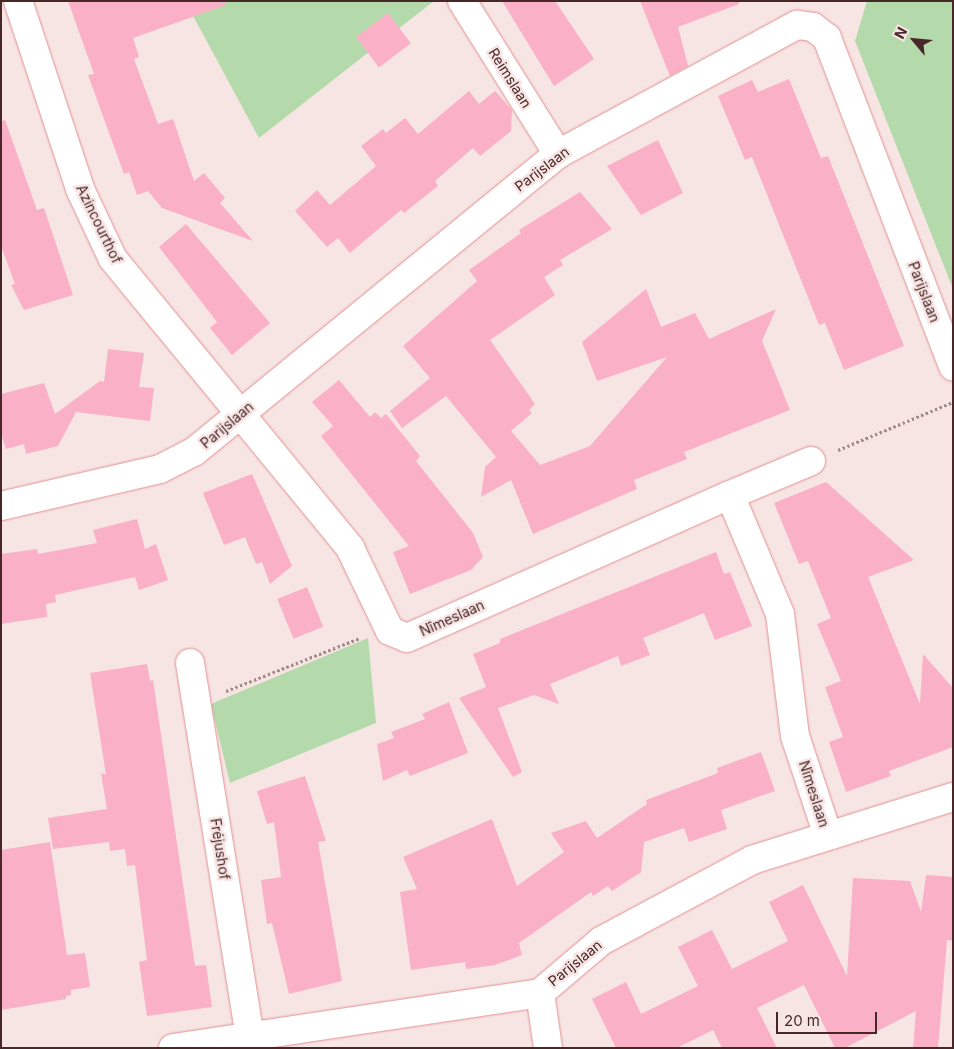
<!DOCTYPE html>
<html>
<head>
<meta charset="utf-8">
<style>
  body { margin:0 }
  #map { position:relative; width:954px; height:1049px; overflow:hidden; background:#f7e5e4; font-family:Inter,sans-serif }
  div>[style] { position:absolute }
  .green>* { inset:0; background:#b4daab }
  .building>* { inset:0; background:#fab0c6; transform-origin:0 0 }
  .path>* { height:3px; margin-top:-1.5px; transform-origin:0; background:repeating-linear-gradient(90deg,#a38989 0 2.5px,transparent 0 5px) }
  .roads { filter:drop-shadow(0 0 1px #e39191) drop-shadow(0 0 1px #e39191) }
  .street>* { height:28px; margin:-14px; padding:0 14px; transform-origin:14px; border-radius:14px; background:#fff }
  span { translate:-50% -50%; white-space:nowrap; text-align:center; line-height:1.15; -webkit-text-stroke:5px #f7e5e4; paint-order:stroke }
  .street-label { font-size:14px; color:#482728 }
  .frame { position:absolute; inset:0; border:2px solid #482728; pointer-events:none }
  .north { position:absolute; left:889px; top:15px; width:50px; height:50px; -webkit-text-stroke:4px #f7e5e4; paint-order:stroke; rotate:298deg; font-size:14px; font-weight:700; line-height:20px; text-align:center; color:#482728 }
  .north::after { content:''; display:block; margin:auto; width:18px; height:22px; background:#482728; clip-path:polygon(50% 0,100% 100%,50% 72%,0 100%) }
  .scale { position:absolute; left:776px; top:1012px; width:101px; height:22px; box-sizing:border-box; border:2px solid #482728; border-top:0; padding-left:6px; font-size:15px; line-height:18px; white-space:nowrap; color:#482728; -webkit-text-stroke:4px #f7e5e4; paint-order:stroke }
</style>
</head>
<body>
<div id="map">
  <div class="green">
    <i style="clip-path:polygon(185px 1px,434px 1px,259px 138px)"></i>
    <i style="clip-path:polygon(867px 1px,953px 1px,953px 289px,855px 41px)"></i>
    <i style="clip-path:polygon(368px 638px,376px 723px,230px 783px,211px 704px)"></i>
  </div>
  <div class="building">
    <i style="clip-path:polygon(68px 1px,225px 1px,226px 5px,133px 38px,139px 57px,134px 59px,158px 124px,173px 119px,194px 181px,204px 173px,225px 198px,220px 203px,253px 241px,162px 208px,148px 191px,137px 195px,129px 172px,124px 174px,88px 75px,94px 74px)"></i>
    <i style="clip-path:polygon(502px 1px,555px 1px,594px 59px,554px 86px)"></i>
    <i style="clip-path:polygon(640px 1px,738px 1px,739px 4px,678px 27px,688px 66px,670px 76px)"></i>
    <i style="left:388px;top:13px;width:38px;height:40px;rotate:53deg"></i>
    <i style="clip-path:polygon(789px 79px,821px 158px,828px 156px,904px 346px,844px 370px,825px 323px,819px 325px,752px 157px,745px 160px,718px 96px,752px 80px,758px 92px)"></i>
    <i style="clip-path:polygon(469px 91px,479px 104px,495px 91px,512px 110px,511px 131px,480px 156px,473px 148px,435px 181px,438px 186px,404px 213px,401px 210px,350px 253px,338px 238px,327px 247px,295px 211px,317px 190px,330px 205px,376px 166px,361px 146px,383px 129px,386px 133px,405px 118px,418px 134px)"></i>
    <i style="clip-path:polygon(5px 120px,37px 210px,44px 208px,73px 295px,24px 310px,11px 285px,15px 284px,1px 246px,1px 121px)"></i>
    <i style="clip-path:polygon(658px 140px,683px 193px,641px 215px,607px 166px)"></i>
    <i style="clip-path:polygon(580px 192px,612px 229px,560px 260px,563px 265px,544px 277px,555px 295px,490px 340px,535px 404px,529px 410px,532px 413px,511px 431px,540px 465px,590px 446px,667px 357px,597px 381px,582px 342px,646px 289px,661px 327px,695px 313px,709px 339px,776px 309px,762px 341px,790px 410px,684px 452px,687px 459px,634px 480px,637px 489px,533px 534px,511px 480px,481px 497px,485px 467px,496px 457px,446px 396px,402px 428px,390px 411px,430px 378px,403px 346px,477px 281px,469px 270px,521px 233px,519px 230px)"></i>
    <i style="clip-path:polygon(186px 224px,270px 323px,232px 355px,210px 328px,217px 322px,159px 247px)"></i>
    <i style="clip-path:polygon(108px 349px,144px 353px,139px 387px,154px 388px,150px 421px,76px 412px,58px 446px,26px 454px,24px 444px,6px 449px,1px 433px,1px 394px,44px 383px,55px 414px,100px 381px,104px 382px)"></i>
    <i style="clip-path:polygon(339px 380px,370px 417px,375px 412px,381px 418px,386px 414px,420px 456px,416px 461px,473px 533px,483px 557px,471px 570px,410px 594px,393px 552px,409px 546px,321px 436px,333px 426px,312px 402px)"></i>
    <i style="clip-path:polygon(252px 474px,292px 566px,270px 584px,262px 562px,256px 564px,245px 537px,224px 545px,203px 493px)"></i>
    <i style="clip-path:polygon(826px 482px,914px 560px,868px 577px,920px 704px,923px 654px,953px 688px,953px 747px,889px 771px,891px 776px,846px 792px,829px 742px,843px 737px,825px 687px,841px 681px,817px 624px,831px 618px,808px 561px,799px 564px,774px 503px)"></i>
    <i style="clip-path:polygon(137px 519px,145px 549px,156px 544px,168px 580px,139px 590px,135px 577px,55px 595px,56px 602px,46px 604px,47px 617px,1px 624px,1px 554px,37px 549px,38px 554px,97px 543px,93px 530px)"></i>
    <i style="clip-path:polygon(716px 552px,724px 574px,730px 572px,752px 626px,715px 640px,704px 613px,643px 638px,650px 655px,621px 666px,618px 656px,550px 684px,559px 704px,534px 695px,498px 708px,522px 772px,513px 777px,459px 698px,486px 687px,473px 654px,500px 643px,500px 639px)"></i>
    <i style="left:307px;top:587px;width:43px;height:32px;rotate:68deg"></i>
    <i style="clip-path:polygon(147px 664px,150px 681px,153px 680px,195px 966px,206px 965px,212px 1007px,147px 1016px,139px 962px,147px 960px,135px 865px,127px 866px,125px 849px,110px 851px,109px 842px,53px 849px,48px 818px,107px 809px,101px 773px,106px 775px,90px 673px)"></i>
    <i style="clip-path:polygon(449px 702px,468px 753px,410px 776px,407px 770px,383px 781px,377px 744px,394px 738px,391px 732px,425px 719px,422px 714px)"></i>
    <i style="clip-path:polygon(761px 752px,775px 791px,721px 810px,727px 829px,689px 842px,684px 828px,644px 842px,641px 872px,612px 891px,608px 886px,593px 896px,591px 892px,519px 943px,522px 955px,495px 965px,466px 969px,465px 962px,411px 970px,400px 892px,417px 889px,403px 857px,492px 819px,517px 886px,564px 852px,551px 833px,586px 821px,597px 838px,647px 804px,646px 800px,718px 773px,717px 768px)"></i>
    <i style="clip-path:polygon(305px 776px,326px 841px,318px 842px,342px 981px,289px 994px,272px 923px,267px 924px,261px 880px,281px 877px,274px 822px,267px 824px,257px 791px)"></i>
    <i style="clip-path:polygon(50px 842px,67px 955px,85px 953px,90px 987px,71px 990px,71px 995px,66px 996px,66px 999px,1px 1010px,1px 850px)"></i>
    <i style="clip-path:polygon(926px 875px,953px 877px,953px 941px,947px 940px,938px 1048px,913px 1048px,916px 1011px,845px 1048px,835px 1048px,804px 985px,757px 1008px,777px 1048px,722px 1048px,713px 1030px,677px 1048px,616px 1048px,592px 999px,626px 982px,641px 1014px,698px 986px,678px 947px,712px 930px,732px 969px,788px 941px,769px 902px,803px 885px,847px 976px,853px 878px,910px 881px,921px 912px)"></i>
  </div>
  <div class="path">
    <i style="left:838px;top:450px;width:125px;rotate:-22.7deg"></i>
    <i style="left:226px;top:691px;width:144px;rotate:-21.6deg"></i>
  </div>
  <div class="roads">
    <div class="street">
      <i style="left:18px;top:1px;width:198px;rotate:71.7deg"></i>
      <i style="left:80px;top:189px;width:77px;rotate:64.8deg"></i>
      <i style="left:113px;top:259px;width:374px;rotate:50.6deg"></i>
      <i style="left:350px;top:548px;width:92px;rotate:64.3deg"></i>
      <i style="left:390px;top:631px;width:18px;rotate:22deg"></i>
      <i style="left:407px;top:638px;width:353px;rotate:-23.9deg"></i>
      <i style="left:462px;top:1px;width:181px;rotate:57.9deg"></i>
      <i style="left:811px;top:461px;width:88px;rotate:157.2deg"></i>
      <i style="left:730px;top:495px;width:129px;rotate:67.2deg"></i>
      <i style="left:780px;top:614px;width:123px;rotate:83deg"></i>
      <i style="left:795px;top:736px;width:105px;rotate:71.7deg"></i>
      <i style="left:1px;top:506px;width:163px;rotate:-13.1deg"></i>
      <i style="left:160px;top:469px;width:39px;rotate:-27deg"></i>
      <i style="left:195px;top:451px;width:469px;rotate:-39.3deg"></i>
      <i style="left:558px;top:154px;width:272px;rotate:-28.4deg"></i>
      <i style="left:797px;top:25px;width:16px;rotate:7deg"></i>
      <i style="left:813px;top:27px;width:18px;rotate:38deg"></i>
      <i style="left:827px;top:38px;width:352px;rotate:69deg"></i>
      <i style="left:190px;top:663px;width:378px;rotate:80.9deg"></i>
      <i style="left:540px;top:993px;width:56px;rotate:81.7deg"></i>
      <i style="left:173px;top:1048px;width:371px;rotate:-8.5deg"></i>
      <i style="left:540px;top:993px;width:80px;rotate:-40.4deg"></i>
      <i style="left:601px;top:941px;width:171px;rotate:-28.2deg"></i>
      <i style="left:752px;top:860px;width:211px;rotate:-17.4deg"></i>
    </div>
  </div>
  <div class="street-label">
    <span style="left:510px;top:78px;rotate:58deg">Reimslaan</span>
    <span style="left:542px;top:169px;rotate:-37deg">Parijslaan</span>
    <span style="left:99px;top:224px;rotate:64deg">Azincourthof</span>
    <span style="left:924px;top:292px;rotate:69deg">Parijslaan</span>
    <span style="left:227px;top:425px;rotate:-40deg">Parijslaan</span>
    <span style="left:452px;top:618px;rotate:-24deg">Nîmeslaan</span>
    <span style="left:814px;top:794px;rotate:72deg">Nîmeslaan</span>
    <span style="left:220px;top:849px;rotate:81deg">Fréjushof</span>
    <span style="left:575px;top:963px;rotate:-39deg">Parijslaan</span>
  </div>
  <div class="frame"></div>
  <div class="north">N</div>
  <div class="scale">20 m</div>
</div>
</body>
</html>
